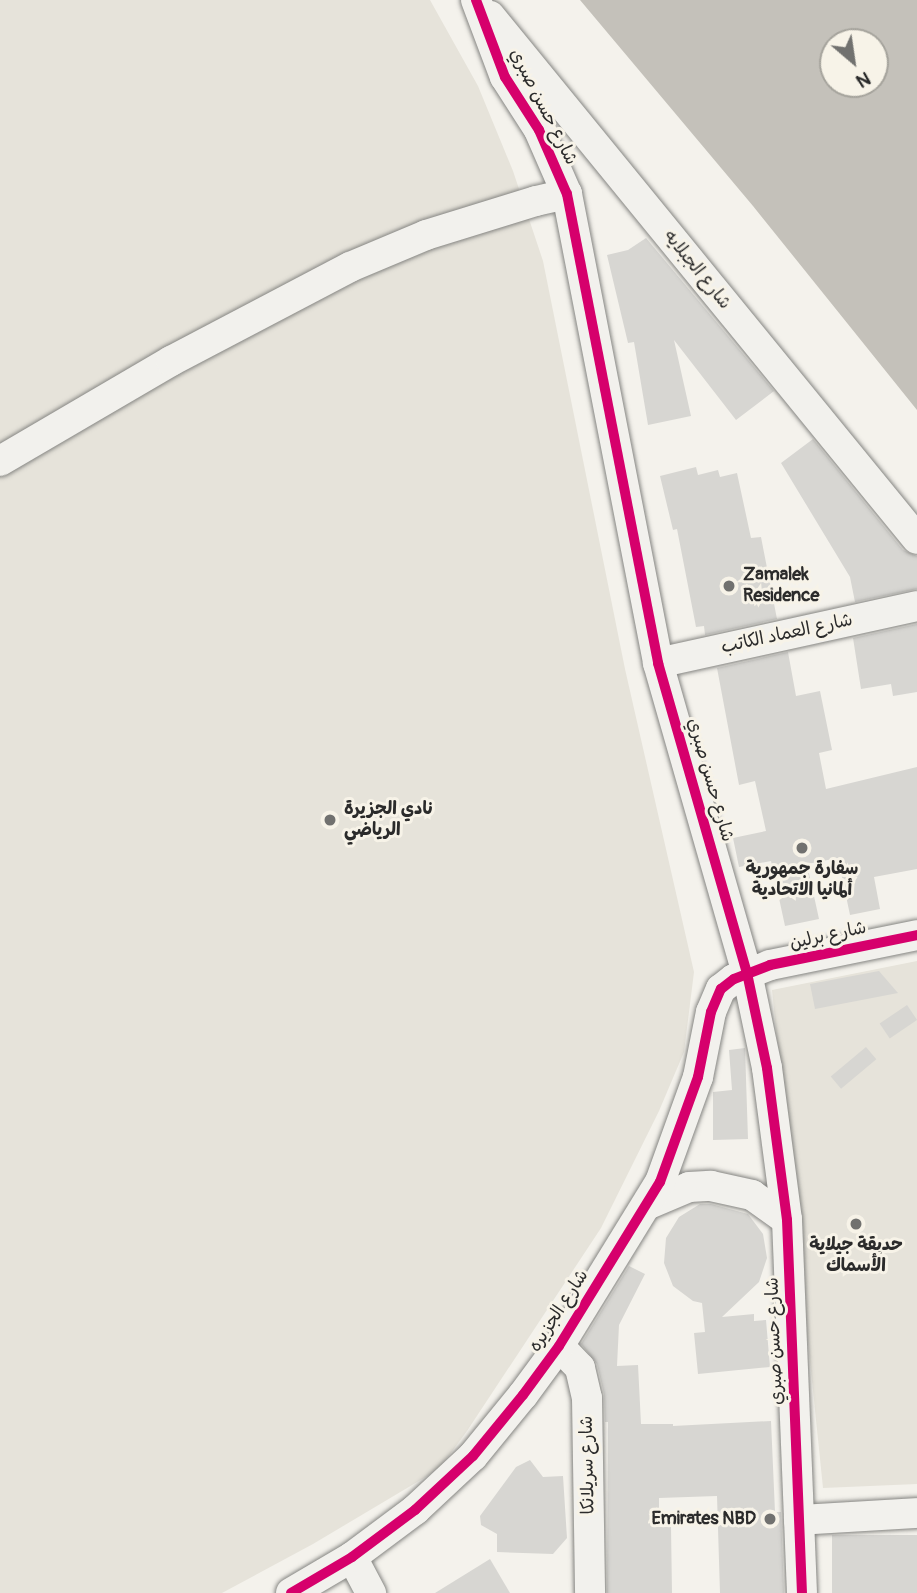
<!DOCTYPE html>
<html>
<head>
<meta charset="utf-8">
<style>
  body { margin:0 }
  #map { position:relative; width:917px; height:1593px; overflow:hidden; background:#f4f2ec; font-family:Pangolin,"Playpen Sans Arabic",sans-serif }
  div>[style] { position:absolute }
  .green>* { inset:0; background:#e6e3da }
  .water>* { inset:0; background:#c4c1ba }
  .building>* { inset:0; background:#d7d6d2; transform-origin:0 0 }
  .roads { filter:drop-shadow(0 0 2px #858582) drop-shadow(0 0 2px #858582) }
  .minor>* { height:30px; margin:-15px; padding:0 15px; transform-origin:15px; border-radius:15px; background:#f2f1ed }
  .cycleway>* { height:10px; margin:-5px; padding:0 5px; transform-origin:5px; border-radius:5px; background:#d6006c }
  .dots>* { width:19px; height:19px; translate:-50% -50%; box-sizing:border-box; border:4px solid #f7f3e8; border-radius:50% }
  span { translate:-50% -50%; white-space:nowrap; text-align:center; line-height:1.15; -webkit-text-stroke:6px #f7f3e8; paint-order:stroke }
  .street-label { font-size:18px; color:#2b2b2b }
  .poi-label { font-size:18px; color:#2b2b2b; font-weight:700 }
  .left { translate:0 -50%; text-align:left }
  .right { translate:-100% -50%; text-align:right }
  .north { position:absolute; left:819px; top:28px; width:70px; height:70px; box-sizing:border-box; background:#f7f3e8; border:2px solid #a5a39c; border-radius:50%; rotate:151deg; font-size:19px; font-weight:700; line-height:28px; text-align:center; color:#2b2b2b }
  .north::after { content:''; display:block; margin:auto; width:24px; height:32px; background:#71716f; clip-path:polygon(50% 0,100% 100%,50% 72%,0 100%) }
</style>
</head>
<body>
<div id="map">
  <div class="green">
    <i style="clip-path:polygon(0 0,430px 0,478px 86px,513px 171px,543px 261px,625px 669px,694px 972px,684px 1052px,659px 1111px,601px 1228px,467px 1431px,439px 1469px,313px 1544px,222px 1593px,0 1593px)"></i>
    <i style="clip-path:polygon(917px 961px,917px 1484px,823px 1488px,772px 990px)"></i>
  </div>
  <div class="water">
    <i style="clip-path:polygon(evenodd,580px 0,917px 0,917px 410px,753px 206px,580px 0,833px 42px,875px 42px,875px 84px,833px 84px,833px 42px)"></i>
  </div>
  <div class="building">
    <i style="clip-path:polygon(646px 238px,774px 391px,736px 420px,674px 340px,691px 416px,648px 425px,634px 342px,628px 343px,607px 255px,628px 250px)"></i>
    <i style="clip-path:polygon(813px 439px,903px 550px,917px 556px,917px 589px,855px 602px,850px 577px,781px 463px)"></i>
    <i style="clip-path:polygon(696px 467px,698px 475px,718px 470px,720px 477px,737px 473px,751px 538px,761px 537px,777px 619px,705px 635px,704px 626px,696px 627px,677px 529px,673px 530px,660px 476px)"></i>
    <i style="clip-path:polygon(917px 624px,917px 692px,893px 696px,891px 684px,861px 689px,853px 638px)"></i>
    <i style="clip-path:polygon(788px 652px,796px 696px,820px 691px,832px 750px,819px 753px,826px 789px,917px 767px,917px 869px,874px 877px,880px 909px,850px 915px,838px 858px,807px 864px,819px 919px,785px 926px,771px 861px,739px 867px,733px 838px,766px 831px,755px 781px,739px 785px,717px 668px)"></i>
    <i style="clip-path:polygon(879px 971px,898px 993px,815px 1009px,810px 984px)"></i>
    <i style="left:907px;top:1005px;width:18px;height:33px;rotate:56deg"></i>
    <i style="left:866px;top:1047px;width:16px;height:46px;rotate:50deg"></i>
    <i style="clip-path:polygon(745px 1048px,748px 1139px,713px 1140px,713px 1092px,732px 1090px,729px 1050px)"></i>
    <i style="clip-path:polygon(700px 1204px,711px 1204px,748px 1214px,763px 1234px,767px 1258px,759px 1282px,722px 1317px,754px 1314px,754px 1321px,766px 1320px,770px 1367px,698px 1374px,694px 1333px,705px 1332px,702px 1303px,693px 1301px,673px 1286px,664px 1263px,666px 1238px,679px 1217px)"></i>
    <i style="clip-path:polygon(629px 1266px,645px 1274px,619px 1325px,617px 1366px,638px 1365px,641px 1424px,673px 1424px,673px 1426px,771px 1421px,775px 1512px,781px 1512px,784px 1593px,720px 1593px,717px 1496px,659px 1498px,659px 1527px,671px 1527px,672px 1593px,607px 1593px,608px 1422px,605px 1422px,604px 1394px,597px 1364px,581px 1344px)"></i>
    <i style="clip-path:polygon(530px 1460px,543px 1477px,563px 1476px,567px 1538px,553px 1554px,497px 1552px,497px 1534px,481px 1525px,480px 1516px,516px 1467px)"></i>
    <i style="left:917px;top:1535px;width:58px;height:85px;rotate:90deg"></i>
    <i style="clip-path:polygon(490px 1559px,510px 1593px,435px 1593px)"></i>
  </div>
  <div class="roads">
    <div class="minor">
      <i style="left:476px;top:0;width:82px;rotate:69.4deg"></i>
      <i style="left:505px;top:77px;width:63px;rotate:57.3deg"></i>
      <i style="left:539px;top:130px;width:70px;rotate:66.4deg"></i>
      <i style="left:567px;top:194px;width:478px;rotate:79deg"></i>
      <i style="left:658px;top:663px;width:323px;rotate:74deg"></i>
      <i style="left:747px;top:973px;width:97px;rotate:78.1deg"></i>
      <i style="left:767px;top:1068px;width:153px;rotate:82.5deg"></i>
      <i style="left:787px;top:1220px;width:373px;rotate:87.7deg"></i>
      <i style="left:490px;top:16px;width:675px;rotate:50.77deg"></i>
      <i style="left:0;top:461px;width:198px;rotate:-30.3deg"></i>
      <i style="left:171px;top:361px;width:202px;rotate:-27.7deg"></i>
      <i style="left:350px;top:267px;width:82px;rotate:-22.8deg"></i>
      <i style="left:426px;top:235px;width:115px;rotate:-17.2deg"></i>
      <i style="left:536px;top:201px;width:32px;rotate:-13deg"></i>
      <i style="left:658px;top:663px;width:265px;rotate:-12.4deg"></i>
      <i style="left:649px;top:1204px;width:43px;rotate:-23deg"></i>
      <i style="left:689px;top:1187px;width:22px;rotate:-3deg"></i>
      <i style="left:711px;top:1186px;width:42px;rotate:12.4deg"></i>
      <i style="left:752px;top:1195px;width:43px;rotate:35.5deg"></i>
      <i style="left:559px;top:1346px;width:30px;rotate:46deg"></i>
      <i style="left:580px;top:1368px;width:31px;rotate:77deg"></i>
      <i style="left:587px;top:1398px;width:195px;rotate:89.1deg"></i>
      <i style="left:799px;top:1520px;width:118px;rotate:-3.4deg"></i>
      <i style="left:352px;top:1557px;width:41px;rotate:62.2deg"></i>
      <i style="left:291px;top:1593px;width:71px;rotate:-30.5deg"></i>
      <i style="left:352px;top:1557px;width:79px;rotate:-36.7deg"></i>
      <i style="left:415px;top:1510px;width:79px;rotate:-43deg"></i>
      <i style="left:473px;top:1456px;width:79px;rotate:-50.7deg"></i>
      <i style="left:523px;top:1395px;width:61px;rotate:-53.7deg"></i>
      <i style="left:559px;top:1346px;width:193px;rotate:-58.4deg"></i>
      <i style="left:660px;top:1182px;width:112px;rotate:-70.1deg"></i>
      <i style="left:698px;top:1077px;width:66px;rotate:-78.7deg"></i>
      <i style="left:711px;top:1012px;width:25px;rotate:-67deg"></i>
      <i style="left:721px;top:989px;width:16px;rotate:-38deg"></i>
      <i style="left:734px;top:979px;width:39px;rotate:-21deg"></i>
      <i style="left:770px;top:965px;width:150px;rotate:-11.5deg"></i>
    </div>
  </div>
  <div class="cycleway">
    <i style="left:476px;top:0;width:82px;rotate:69.4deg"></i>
    <i style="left:505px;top:77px;width:63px;rotate:57.3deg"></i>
    <i style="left:539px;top:130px;width:70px;rotate:66.4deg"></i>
    <i style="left:567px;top:194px;width:478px;rotate:79deg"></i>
    <i style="left:658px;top:663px;width:323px;rotate:74deg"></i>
    <i style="left:747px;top:973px;width:97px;rotate:78.1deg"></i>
    <i style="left:767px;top:1068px;width:153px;rotate:82.5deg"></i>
    <i style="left:787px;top:1220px;width:373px;rotate:87.7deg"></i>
    <i style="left:291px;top:1593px;width:71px;rotate:-30.5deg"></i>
    <i style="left:352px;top:1557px;width:79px;rotate:-36.7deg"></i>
    <i style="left:415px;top:1510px;width:79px;rotate:-43deg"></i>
    <i style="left:473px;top:1456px;width:79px;rotate:-50.7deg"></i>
    <i style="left:523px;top:1395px;width:61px;rotate:-53.7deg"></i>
    <i style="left:559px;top:1346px;width:193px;rotate:-58.4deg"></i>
    <i style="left:660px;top:1182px;width:112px;rotate:-70.1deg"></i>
    <i style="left:698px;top:1077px;width:66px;rotate:-78.7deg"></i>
    <i style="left:711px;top:1012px;width:25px;rotate:-67deg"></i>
    <i style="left:721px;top:989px;width:16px;rotate:-38deg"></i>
    <i style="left:734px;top:979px;width:39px;rotate:-21deg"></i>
    <i style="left:770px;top:965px;width:150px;rotate:-11.5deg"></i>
  </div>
  <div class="dots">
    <i style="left:729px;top:586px;background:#71716f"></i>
    <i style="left:330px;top:820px;background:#71716f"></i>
    <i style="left:802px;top:848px;background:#71716f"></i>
    <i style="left:856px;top:1224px;background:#71716f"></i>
    <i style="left:770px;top:1519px;background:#71716f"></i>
  </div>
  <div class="street-label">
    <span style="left:543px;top:107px;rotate:63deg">شارع حسن صبري</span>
    <span style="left:697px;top:270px;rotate:51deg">شارع الجبلايه</span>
    <span style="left:787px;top:634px;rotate:-12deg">شارع العماد الكاتب</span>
    <span style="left:710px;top:780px;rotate:74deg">شارع حسن صبري</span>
    <span style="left:828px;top:936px;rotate:-12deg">شارع برلين</span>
    <span style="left:559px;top:1311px;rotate:-57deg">شارع الجزيره</span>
    <span style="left:775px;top:1341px;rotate:-92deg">شارع حسن صبري</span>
    <span style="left:588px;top:1465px;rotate:-91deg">شارع سريلانكا</span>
  </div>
  <div class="poi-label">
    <span class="left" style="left:743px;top:586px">Zamalek<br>Residence</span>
    <span class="left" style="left:344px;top:820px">نادي الجزيرة<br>الرياضي</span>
    <span style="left:802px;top:880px">سفارة جمهورية<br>ألمانيا الاتحادية</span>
    <span style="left:856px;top:1256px">حديقة جيلاية<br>الأسماك</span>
    <span class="right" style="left:756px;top:1519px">Emirates NBD</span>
  </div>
  <div class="north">N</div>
</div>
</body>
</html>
